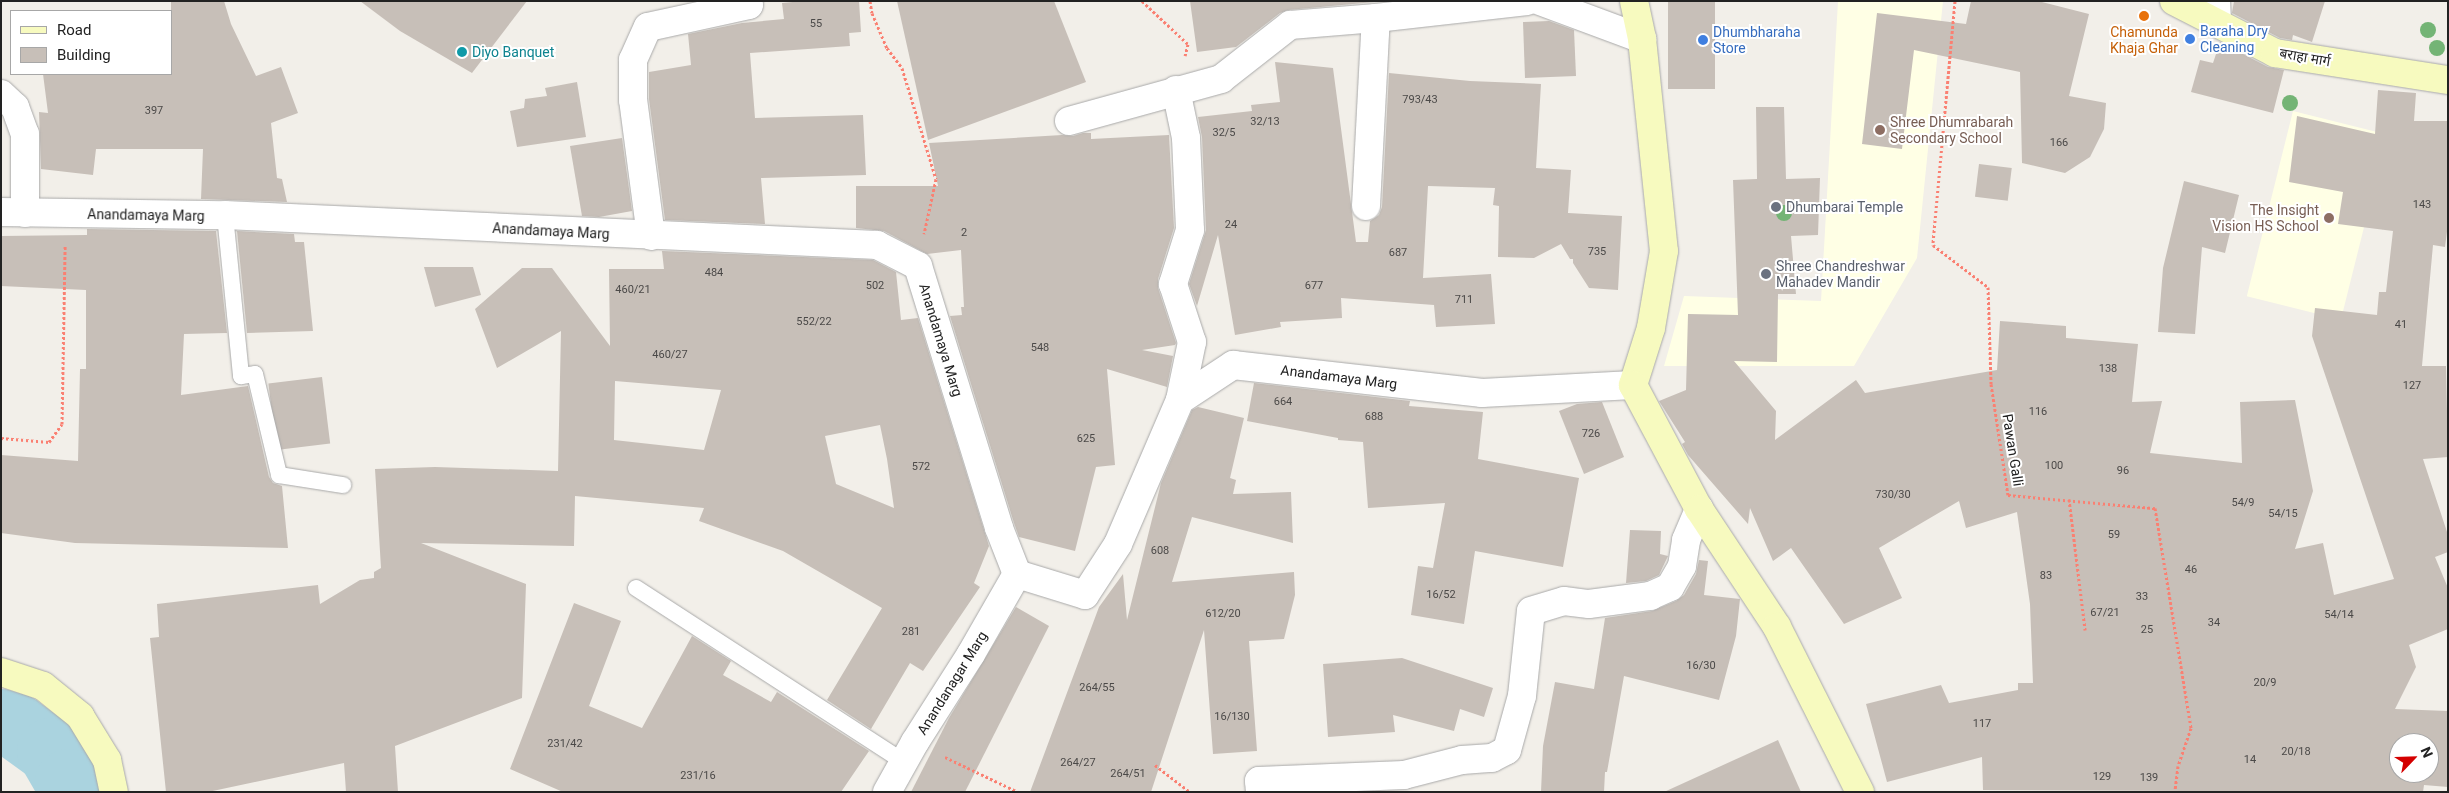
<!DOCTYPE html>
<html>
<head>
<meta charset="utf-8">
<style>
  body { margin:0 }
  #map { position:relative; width:2449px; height:793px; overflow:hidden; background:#f2efe9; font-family:Roboto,"Noto Sans Devanagari",sans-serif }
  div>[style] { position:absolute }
  .education>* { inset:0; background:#ffffe5; transform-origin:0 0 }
  .river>* { height:66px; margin:-33px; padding:0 33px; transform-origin:33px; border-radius:33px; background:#aad3df }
  .building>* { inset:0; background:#c7bfb8; transform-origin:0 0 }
  .path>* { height:3px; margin-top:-1.5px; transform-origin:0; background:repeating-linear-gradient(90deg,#fa8072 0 2.5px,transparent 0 5px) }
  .roads { filter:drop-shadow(0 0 1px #a9a9a9) drop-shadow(0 0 1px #a9a9a9) }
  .lane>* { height:16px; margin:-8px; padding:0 8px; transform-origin:8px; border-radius:8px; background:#fff }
  .street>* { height:28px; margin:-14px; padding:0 14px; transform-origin:14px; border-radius:14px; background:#fff }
  .secondary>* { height:28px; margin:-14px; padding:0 14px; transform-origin:14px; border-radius:14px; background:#f7fabf }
  .trees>* { width:16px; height:16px; margin:-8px; border-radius:50%; background:#74b475 }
  .dots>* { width:14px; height:14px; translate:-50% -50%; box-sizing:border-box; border:2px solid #fff; border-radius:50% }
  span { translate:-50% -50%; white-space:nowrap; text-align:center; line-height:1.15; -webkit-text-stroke:4px #fff; paint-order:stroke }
  .number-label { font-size:11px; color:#4b4948 }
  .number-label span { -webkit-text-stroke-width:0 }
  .shop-label { font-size:14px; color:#366cbe }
  .left { translate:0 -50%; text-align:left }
  .food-label { font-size:14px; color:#c56008 }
  .culture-label { font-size:14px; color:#0d838f }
  .street-label { font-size:14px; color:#222 }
  .education-label { font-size:14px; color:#785e54 }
  .right { translate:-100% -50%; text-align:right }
  .worship-label { font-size:14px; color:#5b616d }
  .frame { position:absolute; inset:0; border:2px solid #222; pointer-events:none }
  .legend { position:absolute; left:10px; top:10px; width:162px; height:65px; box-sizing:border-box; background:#fff; border:1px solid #a7a7a7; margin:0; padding:6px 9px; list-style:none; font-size:15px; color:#222 }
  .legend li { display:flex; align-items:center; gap:10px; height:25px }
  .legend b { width:25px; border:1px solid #a7a7a7 }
  .north { position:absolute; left:2389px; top:733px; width:50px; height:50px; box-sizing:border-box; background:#fff; border:1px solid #a7a7a7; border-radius:50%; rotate:66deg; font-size:14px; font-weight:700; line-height:20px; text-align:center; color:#222 }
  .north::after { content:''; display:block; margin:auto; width:18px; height:22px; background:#d40000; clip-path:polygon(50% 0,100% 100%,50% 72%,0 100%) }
</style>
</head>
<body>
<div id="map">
  <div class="education">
    <i style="clip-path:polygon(1838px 1px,1943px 1px,1917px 258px,1854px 366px,1664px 366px,1684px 296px,1821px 301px)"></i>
    <i style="left:2293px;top:111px;width:97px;height:191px;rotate:14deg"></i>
  </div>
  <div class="river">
    <i style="left:1px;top:722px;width:17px;rotate:17deg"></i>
    <i style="left:17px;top:727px;width:41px;rotate:36deg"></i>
    <i style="left:50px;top:751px;width:36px;rotate:60deg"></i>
    <i style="left:68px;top:782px;width:10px;rotate:73deg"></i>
  </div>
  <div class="building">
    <i style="clip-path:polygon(171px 1px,224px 1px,231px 24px,256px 76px,281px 67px,298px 113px,271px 123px,277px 178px,282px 179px,287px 202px,201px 199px,203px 149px,96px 149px,93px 175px,41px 169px,39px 112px,48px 113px,43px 74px,171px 74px)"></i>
    <i style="clip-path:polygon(360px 1px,527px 1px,472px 73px,400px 31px)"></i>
    <i style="clip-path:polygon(803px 1px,859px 1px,861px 32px,849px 33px,850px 46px,750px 53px,755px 118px,863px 115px,866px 175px,761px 178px,765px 224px,665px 220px,649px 99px,649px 72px,691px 65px,688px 34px,742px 23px,784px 19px,782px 3px)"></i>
    <i style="clip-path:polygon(897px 1px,1054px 1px,1086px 82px,928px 140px)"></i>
    <i style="clip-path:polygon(1190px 1px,1385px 1px,1288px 10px,1280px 13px,1236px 47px,1197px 52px)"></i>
    <i style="left:1668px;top:1px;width:47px;height:88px"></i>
    <i style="clip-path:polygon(1971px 1px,2038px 1px,2089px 14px,2069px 96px,2106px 103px,2104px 129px,2090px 157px,2065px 173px,2022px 163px,2020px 72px,1914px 50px,1902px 149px,1862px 144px,1877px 13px,1966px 24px)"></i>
    <i style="clip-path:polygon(2234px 1px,2325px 1px,2312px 42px,2293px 35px,2292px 40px,2280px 38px,2232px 13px)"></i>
    <i style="clip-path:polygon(1549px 21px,1574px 30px,1576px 76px,1525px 78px,1523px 22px)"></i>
    <i style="clip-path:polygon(2220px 42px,2268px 67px,2284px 70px,2273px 113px,2191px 92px,2200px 60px,2213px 63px)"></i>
    <i style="clip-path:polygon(1275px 62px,1333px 68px,1356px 242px,1368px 242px,1370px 221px,1379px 215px,1382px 207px,1389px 73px,1470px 81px,1541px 84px,1536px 168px,1571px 170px,1568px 213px,1622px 216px,1618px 290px,1589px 288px,1573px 263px,1573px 259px,1570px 259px,1561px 244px,1534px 258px,1498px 257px,1499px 206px,1493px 205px,1495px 188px,1428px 186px,1423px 278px,1491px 274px,1495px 324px,1436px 327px,1434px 305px,1341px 298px,1342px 318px,1280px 322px,1281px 327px,1235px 335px,1218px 235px,1197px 306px,1189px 284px,1206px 230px,1202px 137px,1198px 117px,1252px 111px,1251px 105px,1280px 102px)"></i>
    <i style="clip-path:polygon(577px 82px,586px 137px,517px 147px,510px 111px,524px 108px,525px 99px,547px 96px,545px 88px)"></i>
    <i style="clip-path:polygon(evenodd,2378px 90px,2416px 93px,2414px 121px,2448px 121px,2448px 224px,2445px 247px,2433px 245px,2422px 366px,2446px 366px,2448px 457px,2423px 459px,2448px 535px,2448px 552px,2435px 557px,2448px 588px,2448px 629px,2409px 645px,2416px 667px,2395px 709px,2448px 711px,2448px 787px,2424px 785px,2423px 792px,1983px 790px,1982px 757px,1887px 782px,1866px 704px,1941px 685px,1949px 703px,2018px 690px,2018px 683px,2033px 683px,2030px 604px,2017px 512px,1966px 528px,1959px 501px,1879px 548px,1902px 598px,1844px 624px,1791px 548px,1773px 561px,1750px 508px,1748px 524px,1688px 455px,1682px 444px,1685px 442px,1659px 401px,1686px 390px,1688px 314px,1738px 315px,1733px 180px,1757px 179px,1756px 107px,1784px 107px,1786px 179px,1820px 178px,1818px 235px,1791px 236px,1796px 294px,1778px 294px,1777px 362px,1734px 361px,1776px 411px,1775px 440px,1856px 380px,1865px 393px,1997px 370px,2000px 321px,2066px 326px,2066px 338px,2138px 344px,2132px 402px,2162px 401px,2150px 453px,2242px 463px,2240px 402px,2295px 400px,2313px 491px,2295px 549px,2323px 543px,2334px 595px,2394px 579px,2312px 336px,2315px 308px,2377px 315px,2379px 292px,2386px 292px,2393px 231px,2338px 224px,2343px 192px,2289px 182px,2297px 116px,2375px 134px,2378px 90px,2399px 743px,2429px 743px,2429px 773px,2399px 773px,2399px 743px)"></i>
    <i style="clip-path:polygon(1083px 133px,1091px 133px,1091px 139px,1169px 135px,1174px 228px,1158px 279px,1158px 288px,1176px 343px,1175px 345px,1142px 350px,1173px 356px,1167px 387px,1107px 369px,1115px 465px,1096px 467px,1075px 551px,1019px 537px,1014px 523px,950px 316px,962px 315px,961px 307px,964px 307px,961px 250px,927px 254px,884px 231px,856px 228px,856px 186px,938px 186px,929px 143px,1062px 135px,1073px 136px)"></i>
    <i style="clip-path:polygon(622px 138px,632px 211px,599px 217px,582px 216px,570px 146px)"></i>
    <i style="left:1979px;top:164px;width:33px;height:33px;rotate:7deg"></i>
    <i style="clip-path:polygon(2184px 181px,2239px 195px,2225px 253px,2202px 247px,2195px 334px,2158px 332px,2163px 268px)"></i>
    <i style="clip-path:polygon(87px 229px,216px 231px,227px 333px,184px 334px,181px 395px,248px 386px,269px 477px,273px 483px,282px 486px,288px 548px,75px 543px,1px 533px,1px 455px,78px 461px,80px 369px,86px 369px,86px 290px,1px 286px,1px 236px,87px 235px)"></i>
    <i style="clip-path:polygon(237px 231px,294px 234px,295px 242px,304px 242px,313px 331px,247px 333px)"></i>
    <i style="clip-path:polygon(evenodd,662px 251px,873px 260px,896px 272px,901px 320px,918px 318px,989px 546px,974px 583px,980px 587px,923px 671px,910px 663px,871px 729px,827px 700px,882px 608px,783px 551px,699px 521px,704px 508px,575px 496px,574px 546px,421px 543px,526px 584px,522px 698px,395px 746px,398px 792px,346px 792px,344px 763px,208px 792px,166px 792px,150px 638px,159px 637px,157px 604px,318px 585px,320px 604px,360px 580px,374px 578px,374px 572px,381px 568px,375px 469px,435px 467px,558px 471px,561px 331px,497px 368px,475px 309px,522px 268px,552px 268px,610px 346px,609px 269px,664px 269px,662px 251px,615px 381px,721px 390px,704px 450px,614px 440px,615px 381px,662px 251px,880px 425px,887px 459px,894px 508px,836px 484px,825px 436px,880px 425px)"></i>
    <i style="clip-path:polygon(424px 267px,473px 267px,481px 295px,435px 307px)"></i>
    <i style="left:322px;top:377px;width:67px;height:54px;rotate:83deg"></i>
    <i style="clip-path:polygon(1254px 383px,1410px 401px,1409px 406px,1483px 412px,1478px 459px,1579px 478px,1563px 567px,1475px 551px,1464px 624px,1411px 615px,1418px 566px,1433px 568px,1445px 503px,1368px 508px,1363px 442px,1338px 440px,1338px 438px,1247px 421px)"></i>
    <i style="clip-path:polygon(1602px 402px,1624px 457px,1584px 474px,1559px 411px,1577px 404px)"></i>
    <i style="clip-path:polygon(1198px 407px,1244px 418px,1230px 478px,1236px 480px,1233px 494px,1291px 492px,1293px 543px,1192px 517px,1172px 582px,1294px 572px,1295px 595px,1284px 639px,1249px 641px,1257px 751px,1213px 754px,1204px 630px,1151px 792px,1030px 792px,1099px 607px,1123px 574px,1127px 620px,1161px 483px,1192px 410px)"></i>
    <i style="clip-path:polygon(1630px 530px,1661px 531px,1660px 554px,1668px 556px,1659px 575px,1646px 581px,1626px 583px)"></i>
    <i style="clip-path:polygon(1699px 560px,1708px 561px,1704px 595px,1740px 599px,1736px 636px,1719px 700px,1624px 676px,1607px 772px,1605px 772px,1604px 792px,1541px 792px,1543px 746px,1555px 682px,1594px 689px,1605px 618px,1652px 611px,1676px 601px,1684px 595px,1696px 574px)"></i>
    <i style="clip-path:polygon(574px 603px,621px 621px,589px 706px,642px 728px,692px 636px,731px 661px,723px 675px,771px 702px,777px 692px,869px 751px,841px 792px,563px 792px,510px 769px)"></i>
    <i style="clip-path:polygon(1016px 607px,1049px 626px,965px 792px,911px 792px,949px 718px)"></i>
    <i style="clip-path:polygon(1402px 658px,1493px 688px,1484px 717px,1460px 709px,1454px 731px,1393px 715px,1395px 732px,1328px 737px,1323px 664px)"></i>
    <i style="clip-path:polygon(1778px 740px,1801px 792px,1664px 792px)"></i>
  </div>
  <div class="path">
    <i style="left:870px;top:1px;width:12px;rotate:81deg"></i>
    <i style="left:872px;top:13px;width:38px;rotate:67deg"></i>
    <i style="left:887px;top:48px;width:25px;rotate:53deg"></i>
    <i style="left:902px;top:68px;width:116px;rotate:73deg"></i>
    <i style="left:936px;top:179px;width:56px;rotate:102.3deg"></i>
    <i style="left:1142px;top:1px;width:63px;rotate:43.1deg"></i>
    <i style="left:1188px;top:44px;width:12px;rotate:104deg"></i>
    <i style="left:1955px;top:1px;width:245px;rotate:95.2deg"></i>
    <i style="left:1933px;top:245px;width:69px;rotate:37.4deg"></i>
    <i style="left:1988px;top:287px;width:97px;rotate:88.2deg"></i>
    <i style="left:1991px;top:384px;width:112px;rotate:81.3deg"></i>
    <i style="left:2008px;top:495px;width:148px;rotate:5.1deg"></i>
    <i style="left:2155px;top:508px;width:223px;rotate:80.7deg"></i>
    <i style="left:2191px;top:728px;width:40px;rotate:108.9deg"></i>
    <i style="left:2178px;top:766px;width:26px;rotate:97deg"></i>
    <i style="left:1px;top:438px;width:48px;rotate:4.8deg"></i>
    <i style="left:49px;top:442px;width:22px;rotate:-54deg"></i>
    <i style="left:62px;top:424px;width:179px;rotate:-89deg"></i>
    <i style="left:2069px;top:499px;width:132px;rotate:83deg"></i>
    <i style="left:945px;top:757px;width:81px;rotate:25.6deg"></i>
    <i style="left:1155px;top:765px;width:44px;rotate:37.6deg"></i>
  </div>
  <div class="roads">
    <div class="lane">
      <i style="left:225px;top:215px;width:162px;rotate:84.3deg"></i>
      <i style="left:241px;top:376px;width:14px;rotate:-8deg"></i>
      <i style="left:255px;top:374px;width:104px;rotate:76.6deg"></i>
      <i style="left:279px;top:475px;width:65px;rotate:8.9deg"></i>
      <i style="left:636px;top:588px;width:320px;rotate:33deg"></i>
    </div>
    <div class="street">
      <i style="left:1540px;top:1px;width:109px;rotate:20.4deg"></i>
      <i style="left:2216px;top:1px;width:21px;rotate:87deg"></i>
      <i style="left:1176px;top:90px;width:49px;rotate:78.2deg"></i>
      <i style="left:1186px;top:138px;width:92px;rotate:87.5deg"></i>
      <i style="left:1190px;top:230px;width:57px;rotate:107.5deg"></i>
      <i style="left:1173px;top:284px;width:61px;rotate:71.9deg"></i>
      <i style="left:1192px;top:342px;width:59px;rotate:101.7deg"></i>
      <i style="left:1px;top:94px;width:19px;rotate:43deg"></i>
      <i style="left:15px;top:107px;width:29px;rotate:70deg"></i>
      <i style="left:25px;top:134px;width:79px;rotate:90deg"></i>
      <i style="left:1069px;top:121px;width:158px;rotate:-15.4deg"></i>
      <i style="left:1221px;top:79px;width:88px;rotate:-38deg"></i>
      <i style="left:1290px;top:25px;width:86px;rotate:-4.7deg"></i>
      <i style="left:1376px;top:18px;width:152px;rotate:-6.4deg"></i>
      <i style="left:1366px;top:206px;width:188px;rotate:-87deg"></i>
      <i style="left:1px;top:212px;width:224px;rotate:0.8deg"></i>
      <i style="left:225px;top:215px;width:653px;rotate:2.63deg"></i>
      <i style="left:877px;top:245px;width:46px;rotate:27.1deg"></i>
      <i style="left:918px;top:266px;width:274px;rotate:72.8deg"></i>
      <i style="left:999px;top:528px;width:49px;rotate:68.6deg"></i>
      <i style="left:1017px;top:574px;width:71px;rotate:17.2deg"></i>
      <i style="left:1085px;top:595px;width:61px;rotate:-57.1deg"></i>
      <i style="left:1118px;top:544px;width:157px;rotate:-66.7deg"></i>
      <i style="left:1180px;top:400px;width:64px;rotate:-33.4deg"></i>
      <i style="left:1233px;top:365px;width:251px;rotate:6.4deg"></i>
      <i style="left:1482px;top:393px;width:151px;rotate:-3deg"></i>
      <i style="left:651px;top:236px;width:137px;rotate:-97.5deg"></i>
      <i style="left:633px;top:100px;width:40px;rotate:-90deg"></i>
      <i style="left:633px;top:60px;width:36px;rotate:-66deg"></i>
      <i style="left:648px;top:27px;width:103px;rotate:-12.3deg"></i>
      <i style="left:749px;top:5px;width:4px;rotate:-104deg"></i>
      <i style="left:887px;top:792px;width:57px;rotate:-60.8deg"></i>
      <i style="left:915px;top:742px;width:104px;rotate:-57.5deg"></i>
      <i style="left:971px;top:654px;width:92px;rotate:-60.1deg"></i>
      <i style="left:1260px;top:792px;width:11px;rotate:-95deg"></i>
      <i style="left:1259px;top:781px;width:145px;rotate:-2.4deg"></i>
      <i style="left:1404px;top:775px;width:60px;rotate:-14.5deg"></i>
      <i style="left:1462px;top:760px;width:30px;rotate:-4deg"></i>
      <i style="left:1492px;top:758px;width:17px;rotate:-28deg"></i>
      <i style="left:1507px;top:750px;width:56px;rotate:-74.5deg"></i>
      <i style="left:1522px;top:696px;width:85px;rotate:-84deg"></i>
      <i style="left:1531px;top:611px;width:34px;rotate:-17deg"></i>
      <i style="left:1564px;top:601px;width:25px;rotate:7deg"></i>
      <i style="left:1589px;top:604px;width:62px;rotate:-7.5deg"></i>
      <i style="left:1650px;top:596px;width:22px;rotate:-24deg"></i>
      <i style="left:1670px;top:587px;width:24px;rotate:-60deg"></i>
      <i style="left:1682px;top:566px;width:26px;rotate:-81deg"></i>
      <i style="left:1686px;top:540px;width:34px;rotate:-67deg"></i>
    </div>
    <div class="secondary">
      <i style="left:1634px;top:1px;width:39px;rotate:78deg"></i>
      <i style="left:1642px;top:39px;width:213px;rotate:84.1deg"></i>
      <i style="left:1664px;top:251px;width:78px;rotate:99.6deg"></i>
      <i style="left:1651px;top:328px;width:60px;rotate:107.5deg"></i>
      <i style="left:1633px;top:385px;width:140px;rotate:62deg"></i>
      <i style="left:1699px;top:509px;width:141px;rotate:56.5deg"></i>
      <i style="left:1777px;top:627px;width:185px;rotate:63.3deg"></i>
      <i style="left:2174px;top:1px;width:114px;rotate:27.2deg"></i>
      <i style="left:2275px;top:53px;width:175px;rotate:8.9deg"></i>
      <i style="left:1px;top:672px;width:44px;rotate:18.4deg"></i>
      <i style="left:43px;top:686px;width:48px;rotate:39deg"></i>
      <i style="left:80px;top:716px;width:52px;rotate:58.5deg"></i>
      <i style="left:107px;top:760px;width:33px;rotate:78deg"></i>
    </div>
  </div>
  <div class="trees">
    <i style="left:2428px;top:30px"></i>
    <i style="left:2437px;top:48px"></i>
    <i style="left:2290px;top:103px"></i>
    <i style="left:1784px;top:213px"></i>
  </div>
  <div class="dots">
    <i style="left:2144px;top:16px;background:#e8710a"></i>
    <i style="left:2190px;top:39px;background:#3f7fe0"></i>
    <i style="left:1703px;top:40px;background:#3f7fe0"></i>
    <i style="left:462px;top:52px;background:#0f9aa8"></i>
    <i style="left:1880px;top:130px;background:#8d6e63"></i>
    <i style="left:1776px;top:207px;background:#6b7280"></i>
    <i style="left:2329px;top:218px;background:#8d6e63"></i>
    <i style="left:1766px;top:274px;background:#6b7280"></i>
  </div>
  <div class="number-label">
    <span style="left:816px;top:24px">55</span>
    <span style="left:1420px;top:100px">793/43</span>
    <span style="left:154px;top:111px">397</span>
    <span style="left:1265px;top:122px">32/13</span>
    <span style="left:1224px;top:133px">32/5</span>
    <span style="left:2059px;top:143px">166</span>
    <span style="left:2422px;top:205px">143</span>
    <span style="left:1231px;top:225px">24</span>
    <span style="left:964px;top:233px">2</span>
    <span style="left:1597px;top:252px">735</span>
    <span style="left:1398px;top:253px">687</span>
    <span style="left:714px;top:273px">484</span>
    <span style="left:875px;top:286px">502</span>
    <span style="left:1314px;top:286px">677</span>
    <span style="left:633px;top:290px">460/21</span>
    <span style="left:1464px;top:300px">711</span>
    <span style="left:814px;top:322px">552/22</span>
    <span style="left:2401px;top:325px">41</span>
    <span style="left:1040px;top:348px">548</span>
    <span style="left:670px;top:355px">460/27</span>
    <span style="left:2108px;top:369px">138</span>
    <span style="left:2412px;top:386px">127</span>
    <span style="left:1283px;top:402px">664</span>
    <span style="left:2038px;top:412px">116</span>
    <span style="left:1374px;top:417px">688</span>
    <span style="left:1591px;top:434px">726</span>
    <span style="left:1086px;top:439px">625</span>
    <span style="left:2054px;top:466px">100</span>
    <span style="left:921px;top:467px">572</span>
    <span style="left:2123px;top:471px">96</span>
    <span style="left:1893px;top:495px">730/30</span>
    <span style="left:2243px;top:503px">54/9</span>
    <span style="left:2283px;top:514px">54/15</span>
    <span style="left:2114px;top:535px">59</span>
    <span style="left:1160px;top:551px">608</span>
    <span style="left:2191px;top:570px">46</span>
    <span style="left:2046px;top:576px">83</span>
    <span style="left:1441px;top:595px">16/52</span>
    <span style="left:2142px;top:597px">33</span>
    <span style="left:2105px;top:613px">67/21</span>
    <span style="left:1223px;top:614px">612/20</span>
    <span style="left:2339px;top:615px">54/14</span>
    <span style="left:2214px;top:623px">34</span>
    <span style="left:2147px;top:630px">25</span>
    <span style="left:911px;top:632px">281</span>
    <span style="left:1701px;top:666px">16/30</span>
    <span style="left:2265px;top:683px">20/9</span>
    <span style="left:1097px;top:688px">264/55</span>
    <span style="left:1232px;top:717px">16/130</span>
    <span style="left:1982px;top:724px">117</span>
    <span style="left:565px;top:744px">231/42</span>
    <span style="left:2296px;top:752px">20/18</span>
    <span style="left:2250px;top:760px">14</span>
    <span style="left:1078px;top:763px">264/27</span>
    <span style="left:1128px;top:774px">264/51</span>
    <span style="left:698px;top:776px">231/16</span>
    <span style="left:2102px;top:777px">129</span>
    <span style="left:2149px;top:778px">139</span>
  </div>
  <div class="shop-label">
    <span class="left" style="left:2200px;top:39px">Baraha Dry<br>Cleaning</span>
    <span class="left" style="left:1713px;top:40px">Dhumbharaha<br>Store</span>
  </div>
  <div class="food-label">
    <span style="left:2144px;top:40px">Chamunda<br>Khaja Ghar</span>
  </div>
  <div class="culture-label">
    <span class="left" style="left:472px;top:52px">Diyo Banquet</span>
  </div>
  <div class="street-label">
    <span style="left:2305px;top:57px;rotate:10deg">बराहा मार्ग</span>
    <span style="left:146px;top:215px;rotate:1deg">Anandamaya Marg</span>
    <span style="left:551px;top:231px;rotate:3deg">Anandamaya Marg</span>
    <span style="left:941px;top:340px;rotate:73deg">Anandamaya Marg</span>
    <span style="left:1339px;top:377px;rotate:7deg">Anandamaya Marg</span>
    <span style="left:2013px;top:450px;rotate:81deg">Pawan Galli</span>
    <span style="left:952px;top:683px;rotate:-58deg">Anandanagar Marg</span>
  </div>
  <div class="education-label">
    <span class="left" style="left:1890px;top:130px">Shree Dhumrabarah<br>Secondary School</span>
    <span class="right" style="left:2319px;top:218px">The Insight<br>Vision HS School</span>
  </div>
  <div class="worship-label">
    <span class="left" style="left:1786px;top:207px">Dhumbarai Temple</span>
    <span class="left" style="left:1776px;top:274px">Shree Chandreshwar<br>Mahadev Mandir</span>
  </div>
  <div class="frame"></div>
  <ul class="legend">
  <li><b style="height:6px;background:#f7fabf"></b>Road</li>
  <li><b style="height:14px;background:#c7bfb8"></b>Building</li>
  </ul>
  <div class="north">N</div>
</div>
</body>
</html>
